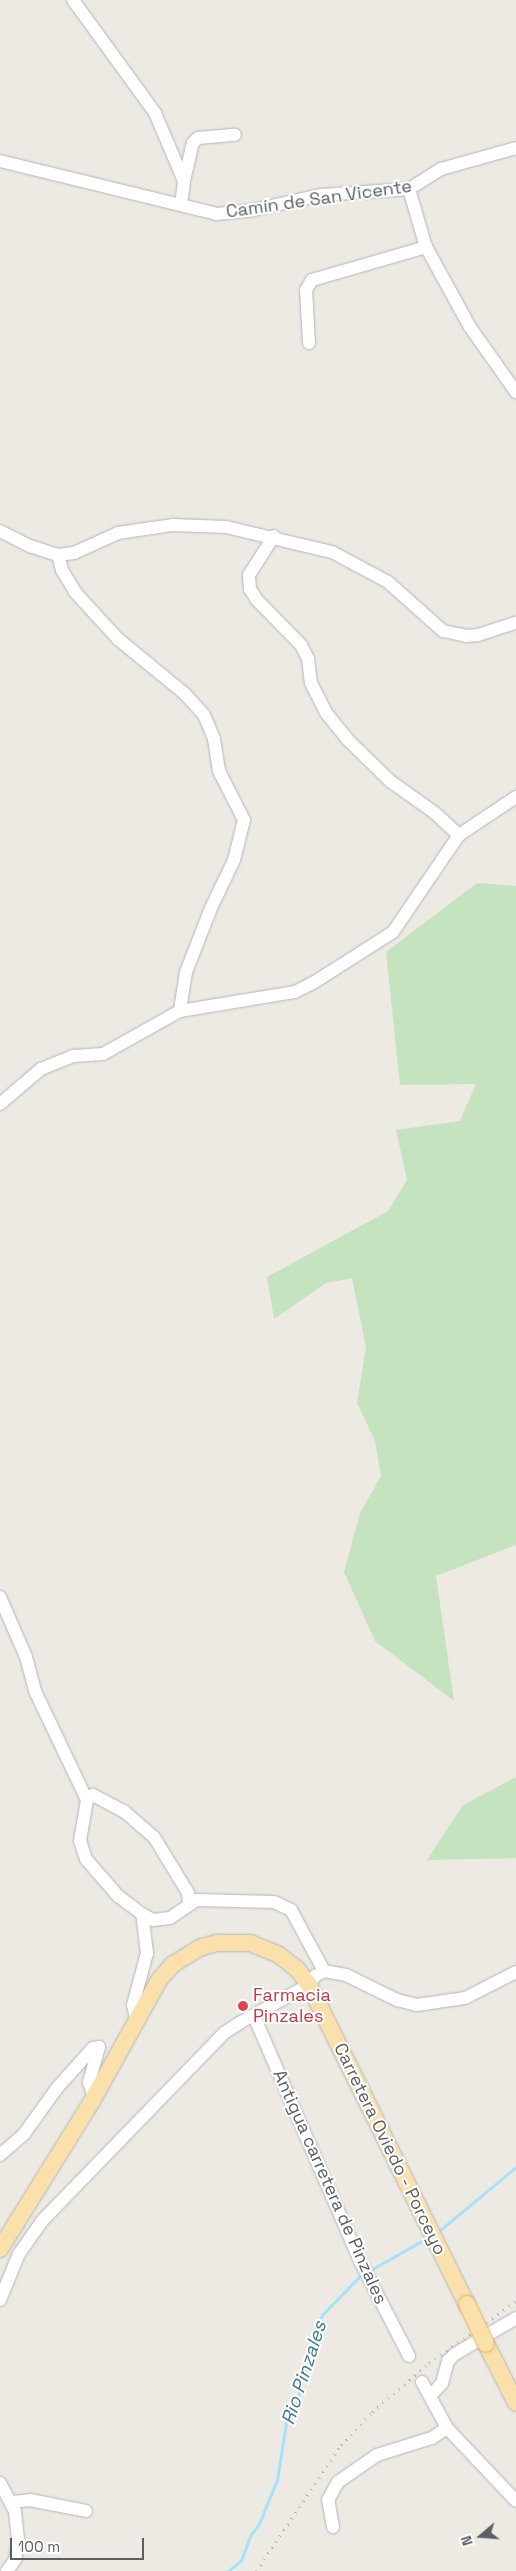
<!DOCTYPE html>
<html>
<head>
<meta charset="utf-8">
<style>
  body { margin:0 }
  #map { position:relative; width:516px; height:2571px; overflow:hidden; background:#ede9e3; font-family:"Space Grotesk",sans-serif }
  div>[style] { position:absolute }
  .green>* { inset:0; background:#c6e3c0 }
  .stream>* { height:2.5px; margin:-1.25px; padding:0 1.25px; transform-origin:1.25px; border-radius:1.25px; background:#a6e2f9 }
  .roads { filter:drop-shadow(0 0 1px #b3b6b9) drop-shadow(0 0 1px #b3b6b9) }
  .minor>* { height:12px; margin:-6px; padding:0 6px; transform-origin:6px; border-radius:6px; background:#fff }
  .major>* { height:16px; margin:-8px; padding:0 8px; transform-origin:8px; border-radius:8px; background:#fae0ab }
  .rail>* { height:2.5px; margin-top:-1.25px; transform-origin:0; background:repeating-linear-gradient(90deg,#b1b2b2 0 1px,transparent 0 7px) }
  .bridges { filter:drop-shadow(0 0 1px #e8ad60) drop-shadow(0 0 1px #e8ad60) }
  .major-bridge>* { height:16px; margin:-8px; padding:0 8px; transform-origin:8px; border-radius:8px; background:#fae0ab }
  .dots>* { width:14px; height:14px; translate:-50% -50%; box-sizing:border-box; border:2px solid #fff; border-radius:50% }
  span { translate:-50% -50%; white-space:nowrap; text-align:center; line-height:1.15; -webkit-text-stroke:4px #fff; paint-order:stroke }
  .street-label { font-size:18px; color:#5b5f62 }
  .health-label { font-size:18px; color:#be3a42 }
  .left { translate:0 -50%; text-align:left }
  .water-label { font-size:19px; color:#3f7999; font-style:italic }
  .north { position:absolute; left:456px; top:2511px; width:50px; height:50px; -webkit-text-stroke:4px #fff; paint-order:stroke; rotate:252deg; font-size:14px; font-weight:700; line-height:20px; text-align:center; color:#5b5f62 }
  .north::after { content:''; display:block; margin:auto; width:18px; height:22px; background:#5b5f62; clip-path:polygon(50% 0,100% 100%,50% 72%,0 100%) }
  .scale { position:absolute; left:10px; top:2538px; width:134px; height:22px; box-sizing:border-box; border:2px solid #5b5f62; border-top:0; padding-left:6px; font-size:15px; line-height:18px; white-space:nowrap; color:#5b5f62; -webkit-text-stroke:4px #fff; paint-order:stroke }
</style>
</head>
<body>
<div id="map">
  <div class="green">
    <i style="clip-path:polygon(477px 883px,516px 886px,516px 1545px,436px 1576px,454px 1701px,375px 1641px,344px 1572px,360px 1513px,381px 1476px,375px 1441px,357px 1403px,366px 1347px,352px 1278px,326px 1283px,274px 1319px,267px 1277px,388px 1211px,407px 1180px,396px 1130px,460px 1121px,476px 1084px,400px 1085px,386px 952px)"></i>
    <i style="clip-path:polygon(516px 1777px,516px 1858px,427px 1860px,463px 1805px)"></i>
  </div>
  <div class="stream">
    <i style="left:439px;top:2231px;width:100px;rotate:-39.7deg"></i>
    <i style="left:369px;top:2271px;width:67px;rotate:-29.6deg"></i>
    <i style="left:228px;top:2571px;width:16px;rotate:-38deg"></i>
    <i style="left:241px;top:2561px;width:27px;rotate:-70deg"></i>
    <i style="left:250px;top:2536px;width:15px;rotate:-53deg"></i>
    <i style="left:259px;top:2524px;width:48px;rotate:-67.8deg"></i>
    <i style="left:277px;top:2480px;width:58px;rotate:-81deg"></i>
    <i style="left:286px;top:2423px;width:24px;rotate:-62deg"></i>
    <i style="left:297px;top:2402px;width:71px;rotate:-76.9deg"></i>
    <i style="left:313px;top:2333px;width:20px;rotate:-63deg"></i>
    <i style="left:322px;top:2315px;width:57px;rotate:-45.7deg"></i>
  </div>
  <div class="roads">
    <div class="minor">
      <i style="left:73px;top:0;width:140px;rotate:54deg"></i>
      <i style="left:155px;top:113px;width:74px;rotate:66.9deg"></i>
      <i style="left:184px;top:181px;width:23px;rotate:97deg"></i>
      <i style="left:0;top:161px;width:223px;rotate:13.7deg"></i>
      <i style="left:217px;top:214px;width:36px;rotate:-6deg"></i>
      <i style="left:253px;top:210px;width:70px;rotate:-12.4deg"></i>
      <i style="left:321px;top:195px;width:88px;rotate:-3.9deg"></i>
      <i style="left:409px;top:189px;width:38px;rotate:-32deg"></i>
      <i style="left:441px;top:169px;width:78px;rotate:-15.6deg"></i>
      <i style="left:184px;top:181px;width:39px;rotate:-77deg"></i>
      <i style="left:193px;top:143px;width:7px;rotate:-45deg"></i>
      <i style="left:198px;top:138px;width:37px;rotate:-5deg"></i>
      <i style="left:409px;top:189px;width:60px;rotate:73.7deg"></i>
      <i style="left:426px;top:247px;width:91px;rotate:61.2deg"></i>
      <i style="left:470px;top:327px;width:80px;rotate:54.7deg"></i>
      <i style="left:309px;top:343px;width:53px;rotate:-93.2deg"></i>
      <i style="left:306px;top:290px;width:12px;rotate:-59deg"></i>
      <i style="left:312px;top:280px;width:119px;rotate:-16.1deg"></i>
      <i style="left:0;top:531px;width:34px;rotate:27deg"></i>
      <i style="left:30px;top:546px;width:29px;rotate:18deg"></i>
      <i style="left:58px;top:555px;width:16px;rotate:-7deg"></i>
      <i style="left:74px;top:553px;width:48px;rotate:-24.4deg"></i>
      <i style="left:118px;top:533px;width:56px;rotate:-8.3deg"></i>
      <i style="left:173px;top:525px;width:53px;rotate:2.2deg"></i>
      <i style="left:226px;top:527px;width:109px;rotate:13.3deg"></i>
      <i style="left:332px;top:552px;width:64px;rotate:28.2deg"></i>
      <i style="left:388px;top:582px;width:74px;rotate:41.7deg"></i>
      <i style="left:443px;top:631px;width:24px;rotate:12deg"></i>
      <i style="left:466px;top:636px;width:12px;rotate:-5deg"></i>
      <i style="left:478px;top:635px;width:40px;rotate:-18deg"></i>
      <i style="left:274px;top:536px;width:46px;rotate:122.7deg"></i>
      <i style="left:249px;top:575px;width:14px;rotate:86deg"></i>
      <i style="left:250px;top:589px;width:13px;rotate:58deg"></i>
      <i style="left:257px;top:600px;width:63px;rotate:45.6deg"></i>
      <i style="left:301px;top:645px;width:16px;rotate:63deg"></i>
      <i style="left:308px;top:659px;width:24px;rotate:83deg"></i>
      <i style="left:311px;top:683px;width:35px;rotate:63deg"></i>
      <i style="left:327px;top:714px;width:32px;rotate:51deg"></i>
      <i style="left:347px;top:739px;width:60px;rotate:44.3deg"></i>
      <i style="left:390px;top:781px;width:55px;rotate:35.4deg"></i>
      <i style="left:435px;top:813px;width:33px;rotate:43deg"></i>
      <i style="left:58px;top:555px;width:16px;rotate:75deg"></i>
      <i style="left:62px;top:570px;width:26px;rotate:59deg"></i>
      <i style="left:75px;top:592px;width:64px;rotate:47.5deg"></i>
      <i style="left:118px;top:639px;width:87px;rotate:39.4deg"></i>
      <i style="left:185px;top:694px;width:28px;rotate:48deg"></i>
      <i style="left:204px;top:715px;width:26px;rotate:67deg"></i>
      <i style="left:214px;top:739px;width:32px;rotate:81deg"></i>
      <i style="left:219px;top:771px;width:55px;rotate:63deg"></i>
      <i style="left:244px;top:820px;width:41px;rotate:104deg"></i>
      <i style="left:234px;top:860px;width:53px;rotate:115.6deg"></i>
      <i style="left:211px;top:908px;width:69px;rotate:111.3deg"></i>
      <i style="left:186px;top:972px;width:39px;rotate:99deg"></i>
      <i style="left:0;top:1104px;width:54px;rotate:-40.5deg"></i>
      <i style="left:41px;top:1069px;width:35px;rotate:-22deg"></i>
      <i style="left:74px;top:1056px;width:29px;rotate:-4deg"></i>
      <i style="left:103px;top:1054px;width:88px;rotate:-29.2deg"></i>
      <i style="left:180px;top:1011px;width:117px;rotate:-9.4deg"></i>
      <i style="left:295px;top:992px;width:20px;rotate:-27deg"></i>
      <i style="left:313px;top:983px;width:95px;rotate:-32.5deg"></i>
      <i style="left:393px;top:932px;width:117px;rotate:-55.8deg"></i>
      <i style="left:459px;top:835px;width:69px;rotate:-33.7deg"></i>
      <i style="left:0;top:1597px;width:65px;rotate:66.6deg"></i>
      <i style="left:26px;top:1657px;width:35px;rotate:75deg"></i>
      <i style="left:35px;top:1691px;width:121px;rotate:64.5deg"></i>
      <i style="left:142px;top:1914px;width:30px;rotate:-143deg"></i>
      <i style="left:118px;top:1896px;width:49px;rotate:-130.9deg"></i>
      <i style="left:86px;top:1859px;width:19px;rotate:-108deg"></i>
      <i style="left:80px;top:1841px;width:42px;rotate:-80.3deg"></i>
      <i style="left:87px;top:1800px;width:8px;rotate:-40deg"></i>
      <i style="left:93px;top:1795px;width:36px;rotate:28deg"></i>
      <i style="left:125px;top:1812px;width:38px;rotate:41deg"></i>
      <i style="left:154px;top:1837px;width:66px;rotate:58.7deg"></i>
      <i style="left:188px;top:1893px;width:10px;rotate:84deg"></i>
      <i style="left:254px;top:2016px;width:267px;rotate:66.6deg"></i>
      <i style="left:360px;top:2261px;width:107px;rotate:62.7deg"></i>
      <i style="left:136px;top:2018px;width:13px;rotate:-103deg"></i>
      <i style="left:133px;top:2005px;width:54px;rotate:-74.9deg"></i>
      <i style="left:147px;top:1953px;width:39px;rotate:-97deg"></i>
      <i style="left:142px;top:1914px;width:13px;rotate:29deg"></i>
      <i style="left:153px;top:1920px;width:17px;rotate:-7deg"></i>
      <i style="left:170px;top:1918px;width:32px;rotate:-34deg"></i>
      <i style="left:197px;top:1900px;width:77px;rotate:1.5deg"></i>
      <i style="left:274px;top:1902px;width:19px;rotate:25deg"></i>
      <i style="left:291px;top:1910px;width:69px;rotate:61.6deg"></i>
      <i style="left:0;top:2155px;width:32px;rotate:-41deg"></i>
      <i style="left:24px;top:2134px;width:57px;rotate:-54.3deg"></i>
      <i style="left:57px;top:2088px;width:54px;rotate:-48deg"></i>
      <i style="left:93px;top:2048px;width:6px;rotate:-9deg"></i>
      <i style="left:99px;top:2047px;width:37px;rotate:106deg"></i>
      <i style="left:89px;top:2083px;width:15px;rotate:70deg"></i>
      <i style="left:0;top:2300px;width:50px;rotate:-67.6deg"></i>
      <i style="left:19px;top:2254px;width:39px;rotate:-55deg"></i>
      <i style="left:41px;top:2222px;width:263px;rotate:-45.9deg"></i>
      <i style="left:224px;top:2033px;width:20px;rotate:-33deg"></i>
      <i style="left:241px;top:2022px;width:77px;rotate:-28.6deg"></i>
      <i style="left:309px;top:1985px;width:11px;rotate:-56deg"></i>
      <i style="left:315px;top:1976px;width:10px;rotate:-29deg"></i>
      <i style="left:324px;top:1971px;width:22px;rotate:10deg"></i>
      <i style="left:346px;top:1975px;width:57px;rotate:26.1deg"></i>
      <i style="left:397px;top:2000px;width:21px;rotate:14deg"></i>
      <i style="left:417px;top:2005px;width:49px;rotate:-8.3deg"></i>
      <i style="left:465px;top:1998px;width:57px;rotate:-27deg"></i>
      <i style="left:422px;top:2382px;width:52px;rotate:61.5deg"></i>
      <i style="left:447px;top:2428px;width:100px;rotate:46.6deg"></i>
      <i style="left:430px;top:2396px;width:18px;rotate:-47deg"></i>
      <i style="left:442px;top:2383px;width:23px;rotate:-75deg"></i>
      <i style="left:448px;top:2361px;width:10px;rotate:-45deg"></i>
      <i style="left:455px;top:2354px;width:71px;rotate:-30.5deg"></i>
      <i style="left:0;top:2483px;width:32px;rotate:62deg"></i>
      <i style="left:15px;top:2511px;width:31px;rotate:84deg"></i>
      <i style="left:18px;top:2542px;width:18px;rotate:99deg"></i>
      <i style="left:15px;top:2560px;width:14px;rotate:126deg"></i>
      <i style="left:12px;top:2502px;width:18px;rotate:-6deg"></i>
      <i style="left:30px;top:2500px;width:57px;rotate:11.1deg"></i>
      <i style="left:333px;top:2527px;width:27px;rotate:-100deg"></i>
      <i style="left:328px;top:2500px;width:21px;rotate:-61deg"></i>
      <i style="left:338px;top:2482px;width:47px;rotate:-34.7deg"></i>
      <i style="left:377px;top:2455px;width:58px;rotate:-17.2deg"></i>
      <i style="left:432px;top:2438px;width:18px;rotate:-34deg"></i>
    </div>
    <div class="major">
      <i style="left:0;top:2249px;width:174px;rotate:-58.1deg"></i>
      <i style="left:92px;top:2101px;width:138px;rotate:-61deg"></i>
      <i style="left:159px;top:1980px;width:20px;rotate:-49deg"></i>
      <i style="left:172px;top:1965px;width:32px;rotate:-32deg"></i>
      <i style="left:199px;top:1948px;width:19px;rotate:-16deg"></i>
      <i style="left:217px;top:1943px;width:33px"></i>
      <i style="left:250px;top:1943px;width:31px;rotate:22deg"></i>
      <i style="left:279px;top:1955px;width:23px;rotate:38deg"></i>
      <i style="left:297px;top:1969px;width:20px;rotate:53deg"></i>
      <i style="left:309px;top:1985px;width:356px;rotate:63.7deg"></i>
      <i style="left:486px;top:2344px;width:66px;rotate:63deg"></i>
    </div>
  </div>
  <div class="rail">
    <i style="left:256px;top:2571px;width:152px;rotate:-56deg"></i>
    <i style="left:341px;top:2445px;width:45px;rotate:-46.8deg"></i>
    <i style="left:372px;top:2412px;width:75px;rotate:-40.7deg"></i>
    <i style="left:429px;top:2363px;width:107px;rotate:-35.5deg"></i>
  </div>
  <div class="bridges">
    <div class="major-bridge">
      <i style="left:467px;top:2304px;width:44px;rotate:64.6deg"></i>
    </div>
  </div>
  <div class="dots">
    <i style="left:243px;top:2006px;background:#e0444e"></i>
  </div>
  <div class="street-label">
    <span style="left:319px;top:199px;rotate:-8deg">Camín de San Vicente</span>
    <span style="left:390px;top:2149px;rotate:64deg">Carretera Oviedo - Porceyo</span>
    <span style="left:330px;top:2187px;rotate:66deg">Antigua carretera de Pinzales</span>
  </div>
  <div class="health-label">
    <span class="left" style="left:253px;top:2006px">Farmacia<br>Pinzales</span>
  </div>
  <div class="water-label">
    <span style="left:304px;top:2373px;rotate:-72deg">Rio Pinzales</span>
  </div>
  <div class="north">N</div>
  <div class="scale">100 m</div>
</div>
</body>
</html>
